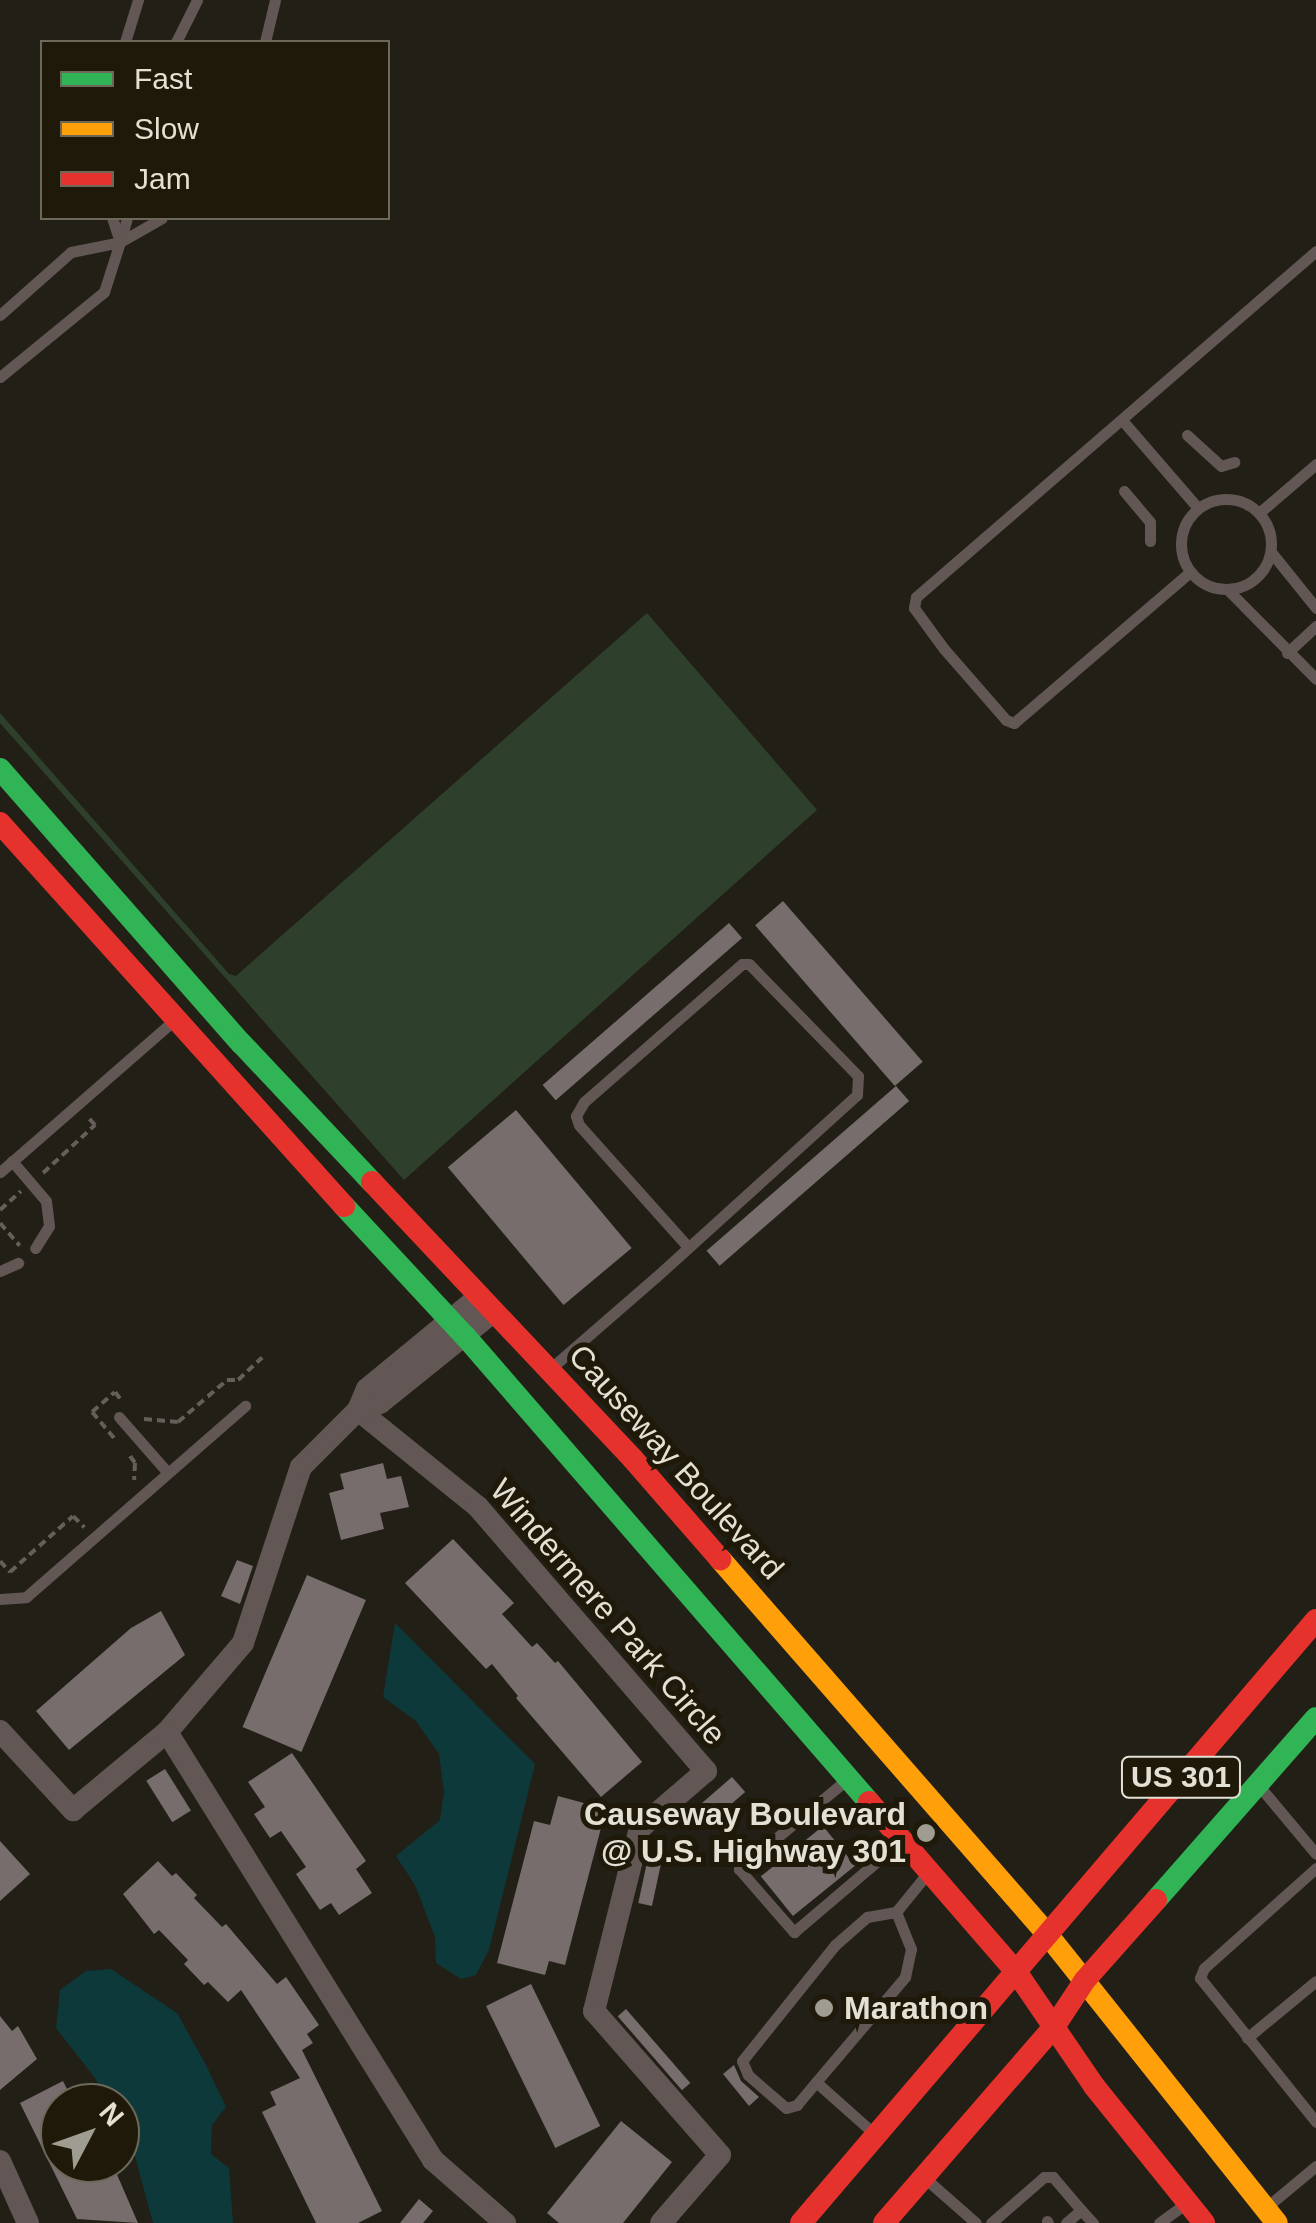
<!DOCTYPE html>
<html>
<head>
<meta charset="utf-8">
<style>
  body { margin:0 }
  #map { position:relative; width:1316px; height:2223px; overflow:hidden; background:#221f16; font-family:Helvetica,sans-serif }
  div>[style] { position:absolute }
  .green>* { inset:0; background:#2e402c }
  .water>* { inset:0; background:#0d393b }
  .building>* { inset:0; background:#766d6c; transform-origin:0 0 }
  .path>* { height:4px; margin-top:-2px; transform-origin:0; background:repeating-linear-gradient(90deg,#655e5a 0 8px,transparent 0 13px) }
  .lane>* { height:11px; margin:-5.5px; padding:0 5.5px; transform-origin:5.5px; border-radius:5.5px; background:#625754 }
  .lane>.ring { margin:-5.5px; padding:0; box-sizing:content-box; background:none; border:11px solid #625754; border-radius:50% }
  .street>* { height:22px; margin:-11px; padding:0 11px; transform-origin:11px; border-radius:11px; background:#625754 }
  .fast>* { height:22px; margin:-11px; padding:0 11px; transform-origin:11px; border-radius:11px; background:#30b455 }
  .slow>* { height:22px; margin:-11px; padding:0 11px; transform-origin:11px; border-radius:11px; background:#ff9f0a }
  .jam>* { height:22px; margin:-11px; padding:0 11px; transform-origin:11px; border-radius:11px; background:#e5322d }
  .dots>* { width:28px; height:28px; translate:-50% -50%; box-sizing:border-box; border:5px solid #1e1908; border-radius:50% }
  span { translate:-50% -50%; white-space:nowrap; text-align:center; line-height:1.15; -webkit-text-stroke:10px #1e1908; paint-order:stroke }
  .shield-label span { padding:2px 8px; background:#1e1908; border:2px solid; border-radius:8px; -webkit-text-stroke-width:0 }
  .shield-label { font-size:30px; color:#e3e0d4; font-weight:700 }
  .street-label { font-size:32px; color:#e3e0d4 }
  .poi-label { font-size:32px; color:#e3e0d4; font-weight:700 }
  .right { translate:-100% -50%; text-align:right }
  .left { translate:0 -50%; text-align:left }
  .legend { position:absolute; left:40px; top:40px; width:350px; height:180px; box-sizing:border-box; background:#1e1908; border:2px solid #6d695a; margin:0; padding:12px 18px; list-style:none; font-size:30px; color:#e3e0d4 }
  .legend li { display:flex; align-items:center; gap:20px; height:50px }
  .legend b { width:50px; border:2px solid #6d695a }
  .north { position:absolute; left:40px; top:2083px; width:100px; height:100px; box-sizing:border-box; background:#1e1908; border:2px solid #6d695a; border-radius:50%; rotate:49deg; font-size:28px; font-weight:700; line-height:40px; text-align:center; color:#e3e0d4 }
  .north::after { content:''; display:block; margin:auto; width:35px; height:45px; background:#9f9c92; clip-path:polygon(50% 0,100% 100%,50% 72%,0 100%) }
</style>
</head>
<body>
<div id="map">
  <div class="green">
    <i style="clip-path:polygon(647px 613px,817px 810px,404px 1180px,0 723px,0 713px,229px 974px,236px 976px)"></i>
  </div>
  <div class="water">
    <i style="clip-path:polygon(395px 1623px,535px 1764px,489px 1950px,476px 1975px,461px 1979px,436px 1963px,435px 1937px,415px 1885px,396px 1856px,440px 1820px,444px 1792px,439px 1754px,416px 1721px,383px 1697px)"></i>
    <i style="clip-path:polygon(111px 1969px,177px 2013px,206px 2065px,226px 2107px,212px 2125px,211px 2154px,229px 2168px,233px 2223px,153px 2223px,133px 2149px,120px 2124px,120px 2103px,109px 2103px,95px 2078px,56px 2028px,60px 1990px,86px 1971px)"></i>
  </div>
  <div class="building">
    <i style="left:783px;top:901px;width:213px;height:37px;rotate:49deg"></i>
    <i style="left:729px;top:923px;width:20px;height:247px;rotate:49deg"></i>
    <i style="left:896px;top:1086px;width:20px;height:251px;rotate:49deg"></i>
    <i style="left:516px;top:1110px;width:180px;height:89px;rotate:50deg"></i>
    <i style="clip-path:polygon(383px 1463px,387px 1479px,401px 1476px,409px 1507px,380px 1513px,384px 1529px,341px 1540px,329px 1493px,344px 1489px,340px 1474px)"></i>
    <i style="clip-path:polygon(453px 1539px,514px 1603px,502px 1614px,532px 1647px,537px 1643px,555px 1663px,558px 1661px,642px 1762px,601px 1797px,516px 1698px,518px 1696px,492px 1664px,486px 1669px,405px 1583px)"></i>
    <i style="clip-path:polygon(237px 1560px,253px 1566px,240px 1604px,221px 1596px)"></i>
    <i style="left:307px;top:1575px;width:64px;height:165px;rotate:23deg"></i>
    <i style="clip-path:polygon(161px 1611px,185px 1655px,69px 1750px,36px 1711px,131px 1628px)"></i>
    <i style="clip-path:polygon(292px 1753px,366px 1861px,356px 1869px,372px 1893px,339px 1915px,331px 1903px,320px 1910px,296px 1874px,306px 1867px,281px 1831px,270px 1838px,254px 1814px,265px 1807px,248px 1782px)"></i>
    <i style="left:165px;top:1769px;width:49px;height:22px;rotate:58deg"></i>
    <i style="left:732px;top:1777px;width:20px;height:52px;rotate:49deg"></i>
    <i style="clip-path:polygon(558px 1796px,606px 1809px,565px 1965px,549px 1961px,545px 1975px,497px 1963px,534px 1821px,550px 1825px)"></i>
    <i style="left:823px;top:1826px;width:51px;height:80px;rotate:51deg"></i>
    <i style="clip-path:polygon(0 1841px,30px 1874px,0 1901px)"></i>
    <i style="clip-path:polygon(158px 1861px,172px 1876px,176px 1873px,197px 1895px,194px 1898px,222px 1927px,226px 1924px,277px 1984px,286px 1977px,319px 2025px,307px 2034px,313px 2043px,302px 2050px,382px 2211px,358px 2223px,316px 2223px,262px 2112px,276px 2105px,270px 2092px,300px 2078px,241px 1990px,228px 2002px,208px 1982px,204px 1985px,184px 1964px,188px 1960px,159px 1930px,154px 1934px,123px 1894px)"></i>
    <i style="left:647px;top:1862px;width:14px;height:42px;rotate:12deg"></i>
    <i style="left:531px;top:1984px;width:158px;height:50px;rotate:64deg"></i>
    <i style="left:626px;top:2009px;width:98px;height:11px;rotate:49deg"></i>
    <i style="clip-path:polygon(0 2016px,12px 2031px,18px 2026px,37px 2059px,0 2090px)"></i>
    <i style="clip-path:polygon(734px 2065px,741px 2081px,759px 2097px,749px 2106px,723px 2074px)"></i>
    <i style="clip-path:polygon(63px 2081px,74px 2103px,60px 2103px,60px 2163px,112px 2163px,138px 2223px,77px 2219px,20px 2103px)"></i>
    <i style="clip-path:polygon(621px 2121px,672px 2162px,623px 2223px,559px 2223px,547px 2213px)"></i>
    <i style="clip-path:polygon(419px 2199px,433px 2211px,423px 2223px,400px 2223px)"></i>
  </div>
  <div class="path">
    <i style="left:43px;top:1173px;width:71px;rotate:-42.7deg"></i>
    <i style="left:95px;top:1125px;width:13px;rotate:-132deg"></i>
    <i style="left:0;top:1210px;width:28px;rotate:-42deg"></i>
    <i style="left:0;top:1223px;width:30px;rotate:49deg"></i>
    <i style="left:144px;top:1419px;width:34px;rotate:5deg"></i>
    <i style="left:178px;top:1422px;width:65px;rotate:-40.6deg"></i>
    <i style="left:227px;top:1380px;width:11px"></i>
    <i style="left:238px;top:1380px;width:33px;rotate:-43deg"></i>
    <i style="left:114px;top:1438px;width:34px;rotate:-130deg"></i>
    <i style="left:92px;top:1412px;width:30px;rotate:-41deg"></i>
    <i style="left:115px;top:1392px;width:11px;rotate:52deg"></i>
    <i style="left:130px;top:1456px;width:9px;rotate:54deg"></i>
    <i style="left:135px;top:1463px;width:17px;rotate:93deg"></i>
    <i style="left:0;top:1561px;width:15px;rotate:48deg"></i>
    <i style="left:10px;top:1572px;width:84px;rotate:-41.6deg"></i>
    <i style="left:73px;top:1516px;width:16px;rotate:45deg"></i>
  </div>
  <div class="lane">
    <i style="left:125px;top:42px;width:44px;rotate:-72.8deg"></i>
    <i style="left:176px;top:42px;width:47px;rotate:-63.4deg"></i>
    <i style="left:265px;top:42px;width:43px;rotate:-76.6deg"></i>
    <i style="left:127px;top:218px;width:25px;rotate:106deg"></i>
    <i style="left:120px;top:242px;width:48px;rotate:-29.7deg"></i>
    <i style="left:0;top:315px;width:95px;rotate:-41.6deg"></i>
    <i style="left:71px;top:252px;width:50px;rotate:-11.5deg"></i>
    <i style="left:0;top:377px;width:134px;rotate:-39.3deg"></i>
    <i style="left:104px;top:292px;width:52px;rotate:-72.3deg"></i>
    <i style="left:120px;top:242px;width:25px;rotate:-108deg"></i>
    <i style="left:1122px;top:420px;width:116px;rotate:49.2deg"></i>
    <i style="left:1187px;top:435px;width:46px;rotate:42.4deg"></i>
    <i style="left:1221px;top:466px;width:14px;rotate:-17deg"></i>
    <i style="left:1124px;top:491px;width:40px;rotate:50deg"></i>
    <i style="left:1150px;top:522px;width:19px;rotate:90deg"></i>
    <i class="ring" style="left:1181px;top:499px;width:79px;height:79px"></i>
    <i style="left:1259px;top:513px;width:75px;rotate:-40.7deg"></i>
    <i style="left:1271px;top:552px;width:72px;rotate:51.2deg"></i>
    <i style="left:1190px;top:572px;width:232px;rotate:139.4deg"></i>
    <i style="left:1014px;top:723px;width:9px;rotate:-159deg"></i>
    <i style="left:1006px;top:720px;width:94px;rotate:-131.1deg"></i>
    <i style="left:944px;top:649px;width:51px;rotate:-126.2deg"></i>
    <i style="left:914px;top:608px;width:11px;rotate:-80deg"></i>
    <i style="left:916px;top:597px;width:529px;rotate:-40.86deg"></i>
    <i style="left:1228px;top:590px;width:125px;rotate:45.3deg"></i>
    <i style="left:1287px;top:653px;width:40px;rotate:-43deg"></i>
    <i style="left:12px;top:1161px;width:52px;rotate:49.6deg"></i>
    <i style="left:46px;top:1201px;width:25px;rotate:83deg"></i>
    <i style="left:49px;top:1226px;width:26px;rotate:122deg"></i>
    <i style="left:0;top:1172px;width:227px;rotate:-41.1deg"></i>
    <i style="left:0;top:1271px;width:20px;rotate:-24deg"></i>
    <i style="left:550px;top:1369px;width:140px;rotate:-41deg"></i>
    <i style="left:656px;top:1277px;width:271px;rotate:-42.2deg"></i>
    <i style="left:857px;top:1095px;width:19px;rotate:-87deg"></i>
    <i style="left:858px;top:1076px;width:156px;rotate:-134.2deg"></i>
    <i style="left:749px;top:964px;width:7px;rotate:180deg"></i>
    <i style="left:742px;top:964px;width:210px;rotate:138.9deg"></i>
    <i style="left:584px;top:1102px;width:16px;rotate:120deg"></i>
    <i style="left:576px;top:1116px;width:9px;rotate:72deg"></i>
    <i style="left:579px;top:1125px;width:164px;rotate:48.2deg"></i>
    <i style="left:119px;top:1417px;width:74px;rotate:48.8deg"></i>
    <i style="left:0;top:1599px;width:26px;rotate:-4deg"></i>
    <i style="left:26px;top:1597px;width:291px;rotate:-41.1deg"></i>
    <i style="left:845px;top:1781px;width:138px;rotate:140.3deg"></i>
    <i style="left:739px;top:1869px;width:84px;rotate:48.9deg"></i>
    <i style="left:794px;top:1932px;width:140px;rotate:-40.4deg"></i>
    <i style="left:1260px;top:1787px;width:87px;rotate:50.1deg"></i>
    <i style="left:1316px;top:1868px;width:150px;rotate:138.2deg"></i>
    <i style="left:1204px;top:1968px;width:11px;rotate:112deg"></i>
    <i style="left:1200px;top:1978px;width:185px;rotate:51.1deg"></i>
    <i style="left:1247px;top:2038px;width:89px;rotate:-39.6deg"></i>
    <i style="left:816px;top:2082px;width:30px;rotate:130deg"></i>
    <i style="left:797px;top:2105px;width:11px;rotate:165deg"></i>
    <i style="left:786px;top:2108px;width:50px;rotate:-139deg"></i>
    <i style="left:748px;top:2075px;width:15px;rotate:-113deg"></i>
    <i style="left:742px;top:2061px;width:149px;rotate:-51.3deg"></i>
    <i style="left:835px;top:1945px;width:43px;rotate:-41.2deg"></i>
    <i style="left:867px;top:1917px;width:29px;rotate:-10deg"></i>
    <i style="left:870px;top:2130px;width:72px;rotate:-138.4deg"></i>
    <i style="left:816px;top:2082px;width:138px;rotate:-49.7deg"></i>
    <i style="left:905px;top:1977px;width:29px;rotate:-78deg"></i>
    <i style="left:911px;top:1949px;width:40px;rotate:-112deg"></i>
    <i style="left:896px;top:1912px;width:48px;rotate:-51deg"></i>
    <i style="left:927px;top:2180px;width:65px;rotate:41.3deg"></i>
    <i style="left:1269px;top:2205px;width:61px;rotate:-39.7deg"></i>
    <i style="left:1047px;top:2221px;width:2px;rotate:63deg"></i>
    <i style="left:991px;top:2223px;width:70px;rotate:-41deg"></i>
    <i style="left:1044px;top:2177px;width:9px"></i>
    <i style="left:1053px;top:2177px;width:43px;rotate:49.7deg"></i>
    <i style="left:1066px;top:2223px;width:20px;rotate:-41deg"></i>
    <i style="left:1081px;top:2210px;width:18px;rotate:47deg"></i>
    <i style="left:1159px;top:2223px;width:31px;rotate:-36deg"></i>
  </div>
  <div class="street">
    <i style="left:358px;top:1410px;width:154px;rotate:38.9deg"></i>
    <i style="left:478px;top:1507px;width:349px;rotate:49.2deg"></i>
    <i style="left:706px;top:1771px;width:87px;rotate:139.2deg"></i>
    <i style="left:640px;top:1828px;width:189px;rotate:104.1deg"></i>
    <i style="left:594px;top:2011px;width:191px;rotate:48.8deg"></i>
    <i style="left:720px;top:2155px;width:90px;rotate:130.9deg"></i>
    <i style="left:358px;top:1410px;width:23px;rotate:-18deg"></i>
    <i style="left:380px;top:1403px;width:146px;rotate:-38.9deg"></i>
    <i style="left:0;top:1731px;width:108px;rotate:47.3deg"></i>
    <i style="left:73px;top:1810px;width:122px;rotate:-39.7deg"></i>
    <i style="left:167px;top:1732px;width:117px;rotate:-49.5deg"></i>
    <i style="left:243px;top:1643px;width:185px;rotate:-71.8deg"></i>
    <i style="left:301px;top:1467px;width:81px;rotate:-45deg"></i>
    <i style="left:358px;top:1410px;width:23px;rotate:-67deg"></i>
    <i style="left:367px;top:1389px;width:146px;rotate:-39.5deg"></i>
    <i style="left:167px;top:1732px;width:504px;rotate:58.14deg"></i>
    <i style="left:433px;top:2160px;width:96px;rotate:41.2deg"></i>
    <i style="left:0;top:2161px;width:68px;rotate:65.7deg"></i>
  </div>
  <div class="fast">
    <i style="left:0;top:769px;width:365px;rotate:48.7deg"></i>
    <i style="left:241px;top:1043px;width:191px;rotate:46.7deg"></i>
    <i style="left:344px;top:1206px;width:178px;rotate:47.1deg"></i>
    <i style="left:465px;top:1336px;width:617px;rotate:49.08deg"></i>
    <i style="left:1156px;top:1900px;width:242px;rotate:-48.7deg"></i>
  </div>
  <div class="slow">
    <i style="left:720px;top:1559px;width:498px;rotate:48.9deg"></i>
    <i style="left:1047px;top:1934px;width:369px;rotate:51.5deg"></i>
  </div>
  <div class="jam">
    <i style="left:0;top:823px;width:515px;rotate:48.07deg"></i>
    <i style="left:372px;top:1182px;width:381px;rotate:46.7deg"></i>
    <i style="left:633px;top:1459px;width:133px;rotate:49deg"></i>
    <i style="left:869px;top:1802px;width:226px;rotate:49.1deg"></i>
    <i style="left:1017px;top:1973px;width:137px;rotate:55.7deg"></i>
    <i style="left:1094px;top:2086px;width:176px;rotate:51.2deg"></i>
    <i style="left:801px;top:2223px;width:793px;rotate:-49.5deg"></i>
    <i style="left:884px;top:2223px;width:259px;rotate:-49.1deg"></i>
    <i style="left:1054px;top:2027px;width:56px;rotate:-56.6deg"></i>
    <i style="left:1085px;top:1980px;width:107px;rotate:-48.4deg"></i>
  </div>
  <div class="dots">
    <i style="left:926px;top:1833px;background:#9f9c92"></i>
    <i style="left:824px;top:2008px;background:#9f9c92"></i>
  </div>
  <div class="shield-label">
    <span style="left:1181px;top:1777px">US 301</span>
  </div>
  <div class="street-label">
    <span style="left:676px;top:1462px;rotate:48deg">Causeway Boulevard</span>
    <span style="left:608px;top:1612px;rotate:49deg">Windermere Park Circle</span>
  </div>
  <div class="poi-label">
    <span class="right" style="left:906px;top:1833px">Causeway Boulevard<br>@ U.S. Highway 301</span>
    <span class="left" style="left:844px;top:2008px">Marathon</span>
  </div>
  <ul class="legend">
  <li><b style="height:12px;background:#30b455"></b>Fast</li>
  <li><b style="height:12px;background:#ff9f0a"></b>Slow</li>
  <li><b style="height:12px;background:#e5322d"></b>Jam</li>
  </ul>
  <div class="north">N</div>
</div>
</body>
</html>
